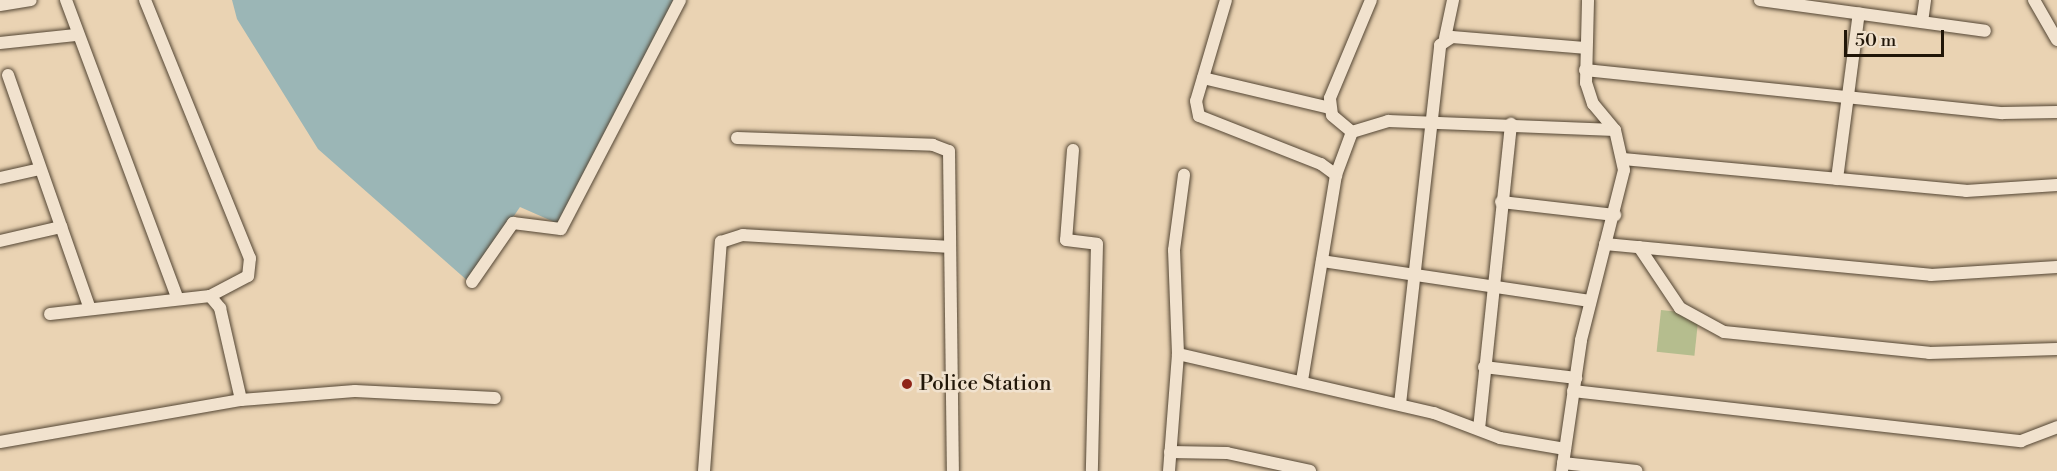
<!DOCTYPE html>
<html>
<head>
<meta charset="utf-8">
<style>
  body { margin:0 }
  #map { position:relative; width:2057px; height:471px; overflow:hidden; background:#ead3b3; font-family:"Libre Bodoni",serif }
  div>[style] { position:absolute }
  .green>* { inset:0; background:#b5bd8e; transform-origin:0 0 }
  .water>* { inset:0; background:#9bb6b6 }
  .roads { filter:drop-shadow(0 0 2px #534533) drop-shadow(0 0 2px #534533) }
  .minor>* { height:12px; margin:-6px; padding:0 6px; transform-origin:6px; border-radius:6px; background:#f1e2ce }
  .dots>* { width:16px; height:16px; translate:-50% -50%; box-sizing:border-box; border:3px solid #f1e2ce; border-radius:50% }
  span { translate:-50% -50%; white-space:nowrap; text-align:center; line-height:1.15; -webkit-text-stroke:5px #f1e2ce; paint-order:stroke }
  .poi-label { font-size:21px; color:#211608 }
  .left { translate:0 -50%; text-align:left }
  .scale { position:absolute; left:1844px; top:30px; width:100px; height:27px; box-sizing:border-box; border:3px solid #211608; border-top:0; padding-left:8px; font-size:18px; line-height:21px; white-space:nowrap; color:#211608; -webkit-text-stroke:4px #f1e2ce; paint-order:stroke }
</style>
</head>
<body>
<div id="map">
  <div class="green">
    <i style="left:1661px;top:310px;width:38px;height:42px;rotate:6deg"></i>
  </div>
  <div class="water">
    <i style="clip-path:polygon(232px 0,682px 0,561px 225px,520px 207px,469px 282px,318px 149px,237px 19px)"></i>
  </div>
  <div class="roads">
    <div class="minor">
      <i style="left:66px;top:0;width:319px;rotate:69.5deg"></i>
      <i style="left:145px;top:0;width:279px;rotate:67.9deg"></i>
      <i style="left:250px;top:258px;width:18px;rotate:96deg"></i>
      <i style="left:248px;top:276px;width:43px;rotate:152.2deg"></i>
      <i style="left:1226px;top:0;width:105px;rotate:106.5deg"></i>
      <i style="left:1196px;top:101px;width:15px;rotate:79deg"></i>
      <i style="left:1199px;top:116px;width:131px;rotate:21.5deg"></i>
      <i style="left:1321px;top:164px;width:19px;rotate:36deg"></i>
      <i style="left:1336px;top:175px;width:209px;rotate:99.4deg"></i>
      <i style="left:1760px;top:0;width:227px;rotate:7.8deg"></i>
      <i style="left:2034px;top:0;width:46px;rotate:60.1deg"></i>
      <i style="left:0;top:5px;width:31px;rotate:-9deg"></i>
      <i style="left:1922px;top:22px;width:22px;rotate:-82deg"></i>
      <i style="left:1445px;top:38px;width:39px;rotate:-78deg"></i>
      <i style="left:0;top:43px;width:76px;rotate:-6deg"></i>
      <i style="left:1585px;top:70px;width:420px;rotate:5.9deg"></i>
      <i style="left:2003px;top:113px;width:54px;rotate:-1.1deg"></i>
      <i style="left:8px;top:75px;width:248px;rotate:70.7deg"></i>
      <i style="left:1203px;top:78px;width:130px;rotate:13.3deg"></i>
      <i style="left:1352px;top:132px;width:26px;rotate:-140deg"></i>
      <i style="left:1332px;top:115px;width:17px;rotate:-97deg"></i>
      <i style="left:1330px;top:98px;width:106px;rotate:-67.3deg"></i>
      <i style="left:737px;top:138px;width:196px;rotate:2deg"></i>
      <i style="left:933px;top:145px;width:17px;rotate:21deg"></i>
      <i style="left:949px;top:151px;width:320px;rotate:89.3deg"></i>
      <i style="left:1073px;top:150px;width:90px;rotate:94.4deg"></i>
      <i style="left:1066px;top:240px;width:31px;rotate:7deg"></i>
      <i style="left:1097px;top:244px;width:227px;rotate:91.3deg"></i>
      <i style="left:1623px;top:159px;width:344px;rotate:5.3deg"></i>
      <i style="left:1966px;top:191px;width:91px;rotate:-3.8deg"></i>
      <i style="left:1336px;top:175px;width:46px;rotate:-69.6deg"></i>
      <i style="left:1352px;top:132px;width:38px;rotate:-17deg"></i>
      <i style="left:1388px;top:121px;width:227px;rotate:2.3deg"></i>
      <i style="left:0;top:178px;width:41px;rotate:-12.7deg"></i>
      <i style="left:1837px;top:179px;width:167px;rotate:-82.5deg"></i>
      <i style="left:1501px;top:202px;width:115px;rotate:6.5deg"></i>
      <i style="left:0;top:241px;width:63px;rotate:-12.9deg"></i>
      <i style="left:1605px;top:244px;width:327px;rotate:5.4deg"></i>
      <i style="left:1931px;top:275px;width:126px;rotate:-3.6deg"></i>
      <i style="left:1639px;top:247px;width:73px;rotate:56.1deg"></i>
      <i style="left:1680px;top:308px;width:50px;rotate:28.6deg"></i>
      <i style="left:1724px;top:332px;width:206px;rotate:5.8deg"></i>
      <i style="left:1929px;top:353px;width:128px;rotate:-1.8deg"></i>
      <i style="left:1322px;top:261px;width:270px;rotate:8.5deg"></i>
      <i style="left:472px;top:282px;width:72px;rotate:-55.2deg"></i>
      <i style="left:513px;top:223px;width:48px;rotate:7.1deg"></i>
      <i style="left:561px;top:229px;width:258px;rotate:-62.5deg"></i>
      <i style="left:50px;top:314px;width:161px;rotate:-6.4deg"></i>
      <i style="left:210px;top:296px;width:16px;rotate:50deg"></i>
      <i style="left:220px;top:308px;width:94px;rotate:77.1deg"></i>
      <i style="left:1178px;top:354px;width:263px;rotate:13deg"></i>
      <i style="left:1434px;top:413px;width:71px;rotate:20.7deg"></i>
      <i style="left:1500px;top:438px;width:66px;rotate:9.6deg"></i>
      <i style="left:1484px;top:367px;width:93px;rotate:6.8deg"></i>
      <i style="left:1573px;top:391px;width:451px;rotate:6.4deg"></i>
      <i style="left:2021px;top:441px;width:39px;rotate:-21deg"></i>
      <i style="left:1400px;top:404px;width:361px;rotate:-83.6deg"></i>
      <i style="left:1440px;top:45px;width:14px;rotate:-34deg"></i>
      <i style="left:1452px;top:37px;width:133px;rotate:4.7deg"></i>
      <i style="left:1479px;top:429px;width:307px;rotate:-84deg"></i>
      <i style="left:0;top:442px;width:245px;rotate:-9.9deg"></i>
      <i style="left:241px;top:400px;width:114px;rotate:-4.5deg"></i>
      <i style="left:355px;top:391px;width:140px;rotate:2.9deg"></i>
      <i style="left:1170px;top:452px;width:57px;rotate:1deg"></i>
      <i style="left:1227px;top:453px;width:85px;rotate:12.2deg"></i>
      <i style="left:1563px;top:463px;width:74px;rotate:6.2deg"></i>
      <i style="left:704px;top:471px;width:230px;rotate:-85.8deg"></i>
      <i style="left:721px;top:242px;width:23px;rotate:-18deg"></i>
      <i style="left:743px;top:235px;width:207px;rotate:3.3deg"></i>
      <i style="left:1169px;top:471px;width:117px;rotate:-85.6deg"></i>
      <i style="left:1178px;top:354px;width:104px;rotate:-92.2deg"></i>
      <i style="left:1174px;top:250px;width:76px;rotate:-82.4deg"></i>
      <i style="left:1562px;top:471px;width:132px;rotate:-81.7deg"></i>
      <i style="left:1581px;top:340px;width:175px;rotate:-75.8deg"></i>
      <i style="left:1624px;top:170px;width:41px;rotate:-102.7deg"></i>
      <i style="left:1615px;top:130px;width:34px;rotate:-130deg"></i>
      <i style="left:1593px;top:104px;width:22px;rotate:-108deg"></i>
      <i style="left:1586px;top:83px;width:83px;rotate:-88.6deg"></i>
    </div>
  </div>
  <div class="dots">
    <i style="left:907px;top:384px;background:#8f2418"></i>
  </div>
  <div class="poi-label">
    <span class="left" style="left:919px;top:384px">Police Station</span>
  </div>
  <div class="scale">50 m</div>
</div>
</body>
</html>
